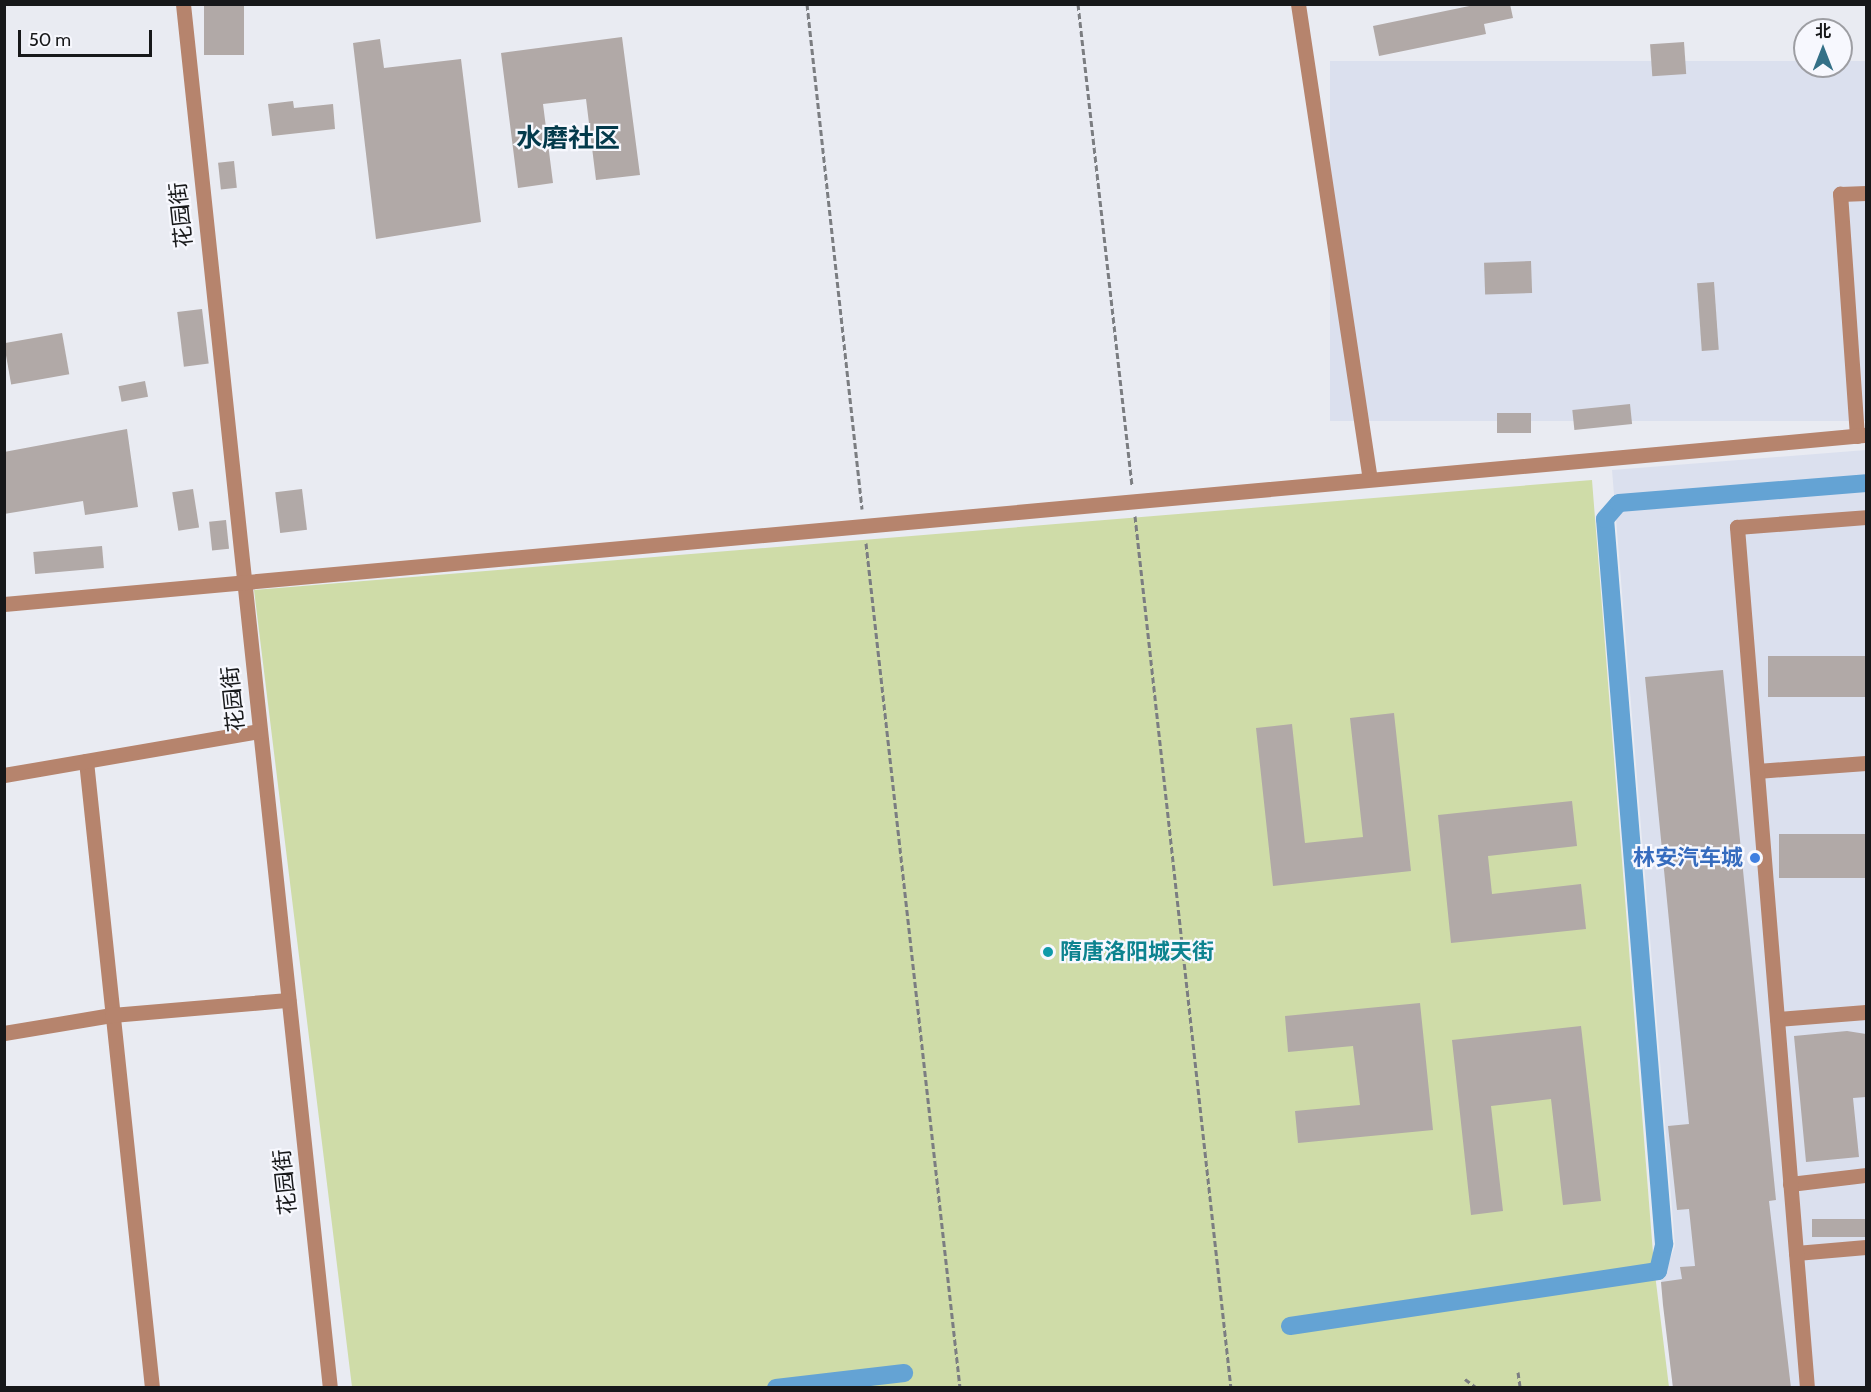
<!DOCTYPE html>
<html>
<head>
<meta charset="utf-8">
<style>
  body { margin:0 }
  #map { position:relative; width:1871px; height:1392px; overflow:hidden; background:#e9ebf2; font-family:Cabin,"Noto Sans SC",sans-serif }
  div>[style] { position:absolute }
  .built>* { inset:0; background:#dbe0ee; transform-origin:0 0 }
  .green>* { inset:0; background:#cfdca8 }
  .canal>* { height:18px; margin:-9px; padding:0 9px; transform-origin:9px; border-radius:9px; background:#64a3d4 }
  .building>* { inset:0; background:#b1a9a7; transform-origin:0 0 }
  .path>* { height:3px; margin-top:-1.5px; transform-origin:0; background:repeating-linear-gradient(90deg,#7b7d81 0 6px,transparent 0 9px) }
  .minor>* { height:15px; margin:-7.5px; padding:0 7.5px; transform-origin:7.5px; border-radius:7.5px; background:#b6846d }
  .dots>* { width:16px; height:16px; translate:-50% -50%; box-sizing:border-box; border:3px solid #f7f8fe; border-radius:50% }
  span { translate:-50% -50%; white-space:nowrap; text-align:center; line-height:1.15; -webkit-text-stroke:4.5px #f7f8fe; paint-order:stroke }
  .street-label { font-size:22px; color:#17181a }
  .shop-label { font-size:22px; color:#366cbe; font-weight:700 }
  .right { translate:-100% -50%; text-align:right }
  .culture-label { font-size:22px; color:#0d838f; font-weight:700 }
  .left { translate:0 -50%; text-align:left }
  .quarter-label { font-size:26px; color:#033a4b; font-weight:700 }
  .frame { position:absolute; inset:0; border:6px solid #17181a; pointer-events:none }
  .north { position:absolute; left:1793px; top:18px; width:60px; height:60px; box-sizing:border-box; background:#f7f8fe; border:2px solid #9d9ea3; border-radius:50%; rotate:0deg; font-size:16px; font-weight:700; line-height:24px; text-align:center; color:#17181a }
  .north::after { content:''; display:block; margin:auto; width:21px; height:27px; background:#347087; clip-path:polygon(50% 0,100% 100%,50% 72%,0 100%) }
  .scale { position:absolute; left:18px; top:30px; width:134px; height:27px; box-sizing:border-box; border:3px solid #17181a; border-top:0; padding-left:8px; font-size:18px; line-height:21px; white-space:nowrap; color:#17181a; -webkit-text-stroke:4px #f7f8fe; paint-order:stroke }
</style>
</head>
<body>
<div id="map">
  <div class="built">
    <i style="left:1866px;top:61px;width:360px;height:536px;rotate:90deg"></i>
    <i style="clip-path:polygon(1866px 450px,1866px 1387px,1673px 1387px,1661px 1282px,1675px 1246px,1612px 470px)"></i>
  </div>
  <div class="green">
    <i style="clip-path:polygon(1592px 480px,1654px 1266px,1669px 1387px,352px 1387px,254px 590px)"></i>
  </div>
  <div class="canal">
    <i style="left:1290px;top:1326px;width:372px;rotate:-8.5deg"></i>
    <i style="left:1658px;top:1271px;width:28px;rotate:-77deg"></i>
    <i style="left:1664px;top:1244px;width:727px;rotate:-94.65deg"></i>
    <i style="left:1605px;top:519px;width:21px;rotate:-49deg"></i>
    <i style="left:1619px;top:503px;width:248px;rotate:-4.6deg"></i>
    <i style="left:776px;top:1388px;width:129px;rotate:-6.7deg"></i>
  </div>
  <div class="building">
    <i style="left:204px;top:4px;width:40px;height:51px"></i>
    <i style="clip-path:polygon(1479px 4px,1510px 4px,1513px 18px,1484px 24px,1486px 34px,1379px 56px,1373px 26px)"></i>
    <i style="clip-path:polygon(622px 37px,640px 175px,596px 180px,586px 99px,543px 104px,553px 183px,518px 188px,501px 53px)"></i>
    <i style="clip-path:polygon(380px 39px,384px 68px,461px 59px,481px 222px,376px 239px,353px 43px)"></i>
    <i style="left:1684px;top:42px;width:32px;height:34px;rotate:86deg"></i>
    <i style="clip-path:polygon(293px 101px,294px 108px,333px 104px,335px 129px,272px 136px,268px 104px)"></i>
    <i style="left:234px;top:161px;width:27px;height:16px;rotate:84deg"></i>
    <i style="left:1531px;top:261px;width:32px;height:47px;rotate:88deg"></i>
    <i style="left:1714px;top:282px;width:68px;height:17px;rotate:86deg"></i>
    <i style="left:202px;top:309px;width:55px;height:25px;rotate:83deg"></i>
    <i style="left:62px;top:333px;width:42px;height:59px;rotate:80deg"></i>
    <i style="left:145px;top:381px;width:16px;height:27px;rotate:79deg"></i>
    <i style="left:1630px;top:404px;width:20px;height:58px;rotate:84deg"></i>
    <i style="left:1497px;top:413px;width:34px;height:20px"></i>
    <i style="clip-path:polygon(127px 429px,138px 507px,85px 515px,83px 501px,4px 514px,4px 452px)"></i>
    <i style="left:193px;top:489px;width:39px;height:21px;rotate:81deg"></i>
    <i style="left:302px;top:489px;width:41px;height:27px;rotate:83deg"></i>
    <i style="left:226px;top:520px;width:29px;height:17px;rotate:84deg"></i>
    <i style="left:102px;top:546px;width:22px;height:69px;rotate:85deg"></i>
    <i style="left:1866px;top:656px;width:41px;height:98px;rotate:90deg"></i>
    <i style="clip-path:polygon(1723px 670px,1776px 1200px,1769px 1201px,1791px 1388px,1673px 1388px,1663px 1305px,1661px 1282px,1682px 1279px,1680px 1267px,1695px 1266px,1689px 1209px,1677px 1210px,1668px 1126px,1689px 1124px,1645px 677px)"></i>
    <i style="clip-path:polygon(1394px 713px,1411px 871px,1273px 886px,1256px 728px,1292px 724px,1305px 843px,1363px 837px,1350px 718px)"></i>
    <i style="clip-path:polygon(1572px 801px,1577px 846px,1488px 856px,1492px 894px,1581px 884px,1586px 929px,1451px 943px,1438px 815px)"></i>
    <i style="left:1866px;top:834px;width:44px;height:87px;rotate:90deg"></i>
    <i style="clip-path:polygon(1420px 1003px,1433px 1130px,1298px 1143px,1295px 1111px,1360px 1105px,1353px 1046px,1288px 1052px,1285px 1016px)"></i>
    <i style="clip-path:polygon(1581px 1026px,1601px 1201px,1563px 1205px,1551px 1099px,1491px 1106px,1503px 1211px,1471px 1215px,1452px 1040px)"></i>
    <i style="clip-path:polygon(1847px 1031px,1866px 1034px,1866px 1097px,1853px 1098px,1859px 1157px,1806px 1162px,1794px 1036px)"></i>
    <i style="left:1866px;top:1219px;width:18px;height:54px;rotate:90deg"></i>
  </div>
  <div class="path">
    <i style="left:807px;top:4px;width:508px;rotate:83.78deg"></i>
    <i style="left:1078px;top:4px;width:485px;rotate:83.6deg"></i>
    <i style="left:1135px;top:516px;width:877px;rotate:83.72deg"></i>
    <i style="left:866px;top:543px;width:850px;rotate:83.65deg"></i>
    <i style="left:1518px;top:1372px;width:14px;rotate:82deg"></i>
    <i style="left:1465px;top:1379px;width:15px;rotate:37deg"></i>
    <i style="left:1508px;top:1388px;width:29px"></i>
  </div>
  <div class="minor">
    <i style="left:183px;top:4px;width:1392px;rotate:83.94deg"></i>
    <i style="left:1298px;top:4px;width:479px;rotate:81.4deg"></i>
    <i style="left:1857px;top:436px;width:243px;rotate:-94deg"></i>
    <i style="left:1840px;top:194px;width:26px;rotate:-2deg"></i>
    <i style="left:4px;top:604px;width:1870px;rotate:-5.19deg"></i>
    <i style="left:86px;top:761px;width:630px;rotate:83.99deg"></i>
    <i style="left:1757px;top:771px;width:109px;rotate:-4.2deg"></i>
    <i style="left:4px;top:775px;width:259px;rotate:-9.8deg"></i>
    <i style="left:1777px;top:1019px;width:89px;rotate:-4.5deg"></i>
    <i style="left:4px;top:1033px;width:109px;rotate:-9.5deg"></i>
    <i style="left:112px;top:1015px;width:177px;rotate:-4.9deg"></i>
    <i style="left:1790px;top:1184px;width:77px;rotate:-6.8deg"></i>
    <i style="left:1796px;top:1253px;width:70px;rotate:-4.9deg"></i>
    <i style="left:1807px;top:1388px;width:864px;rotate:-94.65deg"></i>
    <i style="left:1737px;top:527px;width:129px;rotate:-4.4deg"></i>
  </div>
  <div class="dots">
    <i style="left:1755px;top:858px;background:#3f7fe0"></i>
    <i style="left:1048px;top:952px;background:#0f9aa8"></i>
  </div>
  <div class="street-label">
    <span style="left:181px;top:215px;rotate:-96deg">花园街</span>
    <span style="left:233px;top:699px;rotate:-96deg">花园街</span>
    <span style="left:285px;top:1182px;rotate:-96deg">花园街</span>
  </div>
  <div class="shop-label">
    <span class="right" style="left:1743px;top:858px">林安汽车城</span>
  </div>
  <div class="culture-label">
    <span class="left" style="left:1060px;top:952px">隋唐洛阳城天街</span>
  </div>
  <div class="quarter-label">
    <span style="left:568px;top:139px">水磨社区</span>
  </div>
  <div class="frame"></div>
  <div class="north">北</div>
  <div class="scale">50 m</div>
</div>
</body>
</html>
